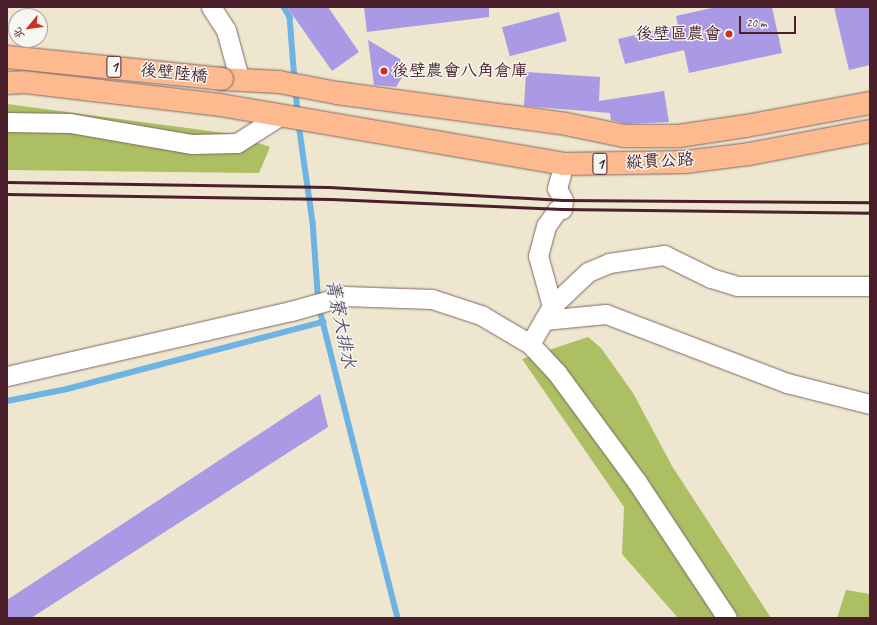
<!DOCTYPE html>
<html>
<head>
<meta charset="utf-8">
<style>
  body { margin:0 }
  #map { position:relative; width:877px; height:625px; overflow:hidden; background:#eee6ce; font-family:Caveat,"LXGW WenKai TC",sans-serif }
  div>[style] { position:absolute }
  .green>* { inset:0; background:#acbf63 }
  .stream>* { height:5.5px; margin:-2.75px; padding:0 2.75px; transform-origin:2.75px; border-radius:2.75px; background:#6db4e4 }
  .building>* { inset:0; background:#aa99e4; transform-origin:0 0 }
  .roads { filter:drop-shadow(0 0 1px #836564) drop-shadow(0 0 1px #836564) }
  .minor>* { height:19px; margin:-9.5px; padding:0 9.5px; transform-origin:9.5px; border-radius:9.5px; background:#fff }
  .major>* { height:22px; margin:-11px; padding:0 11px; transform-origin:11px; border-radius:11px; background:#fcba8e }
  .rail>* { height:3px; margin:-1.5px; padding:0 1.5px; transform-origin:1.5px; border-radius:1.5px; background:#4a1f2b }
  .bridges { filter:drop-shadow(0 0 1px #836564) drop-shadow(0 0 1px #836564) }
  .major-bridge>* { height:22px; margin:-11px; padding:0 11px; transform-origin:11px; border-radius:11px; background:#fcba8e }
  .dots>* { width:11px; height:11px; translate:-50% -50%; box-sizing:border-box; border:2px solid #f6f6f2; border-radius:50% }
  span { translate:-50% -50%; white-space:nowrap; text-align:center; line-height:1.15; -webkit-text-stroke:3px #f6f6f2; paint-order:stroke }
  .shield-label span { padding:1px 3px; background:#f6f6f2; border:1px solid; border-radius:3px; -webkit-text-stroke-width:0 }
  .shield-label { font-size:16px; color:#4a1f2b; font-weight:700 }
  .poi-label { font-size:17px; color:#4a1f2b }
  .right { translate:-100% -50%; text-align:right }
  .left { translate:0 -50%; text-align:left }
  .street-label { font-size:17px; color:#4a1f2b }
  .water-label { font-size:18px; color:#56536c; font-style:italic }
  .frame { position:absolute; inset:0; border:8px solid #4a1f2b; pointer-events:none }
  .north { position:absolute; left:8px; top:8px; width:40px; height:40px; box-sizing:border-box; background:#f6f6f2; border:1px solid #b1a0a2; border-radius:50%; rotate:241deg; font-size:11px; font-weight:700; line-height:16px; text-align:center; color:#4a1f2b }
  .north::after { content:''; display:block; margin:auto; width:14px; height:18px; background:#c8321e; clip-path:polygon(50% 0,100% 100%,50% 72%,0 100%) }
  .scale { position:absolute; left:739px; top:16px; width:57px; height:18px; box-sizing:border-box; border:2px solid #4a1f2b; border-top:0; padding-left:5px; font-size:12px; line-height:14px; white-space:nowrap; color:#4a1f2b; -webkit-text-stroke:3px #f6f6f2; paint-order:stroke }
</style>
</head>
<body>
<div id="map">
  <div class="green">
    <i style="clip-path:polygon(7px 104px,232px 134px,270px 147px,259px 173px,7px 170px)"></i>
    <i style="clip-path:polygon(588px 337px,601px 348px,633px 393px,672px 466px,771px 618px,678px 618px,622px 554px,624px 507px,522px 359px)"></i>
    <i style="clip-path:polygon(846px 590px,870px 594px,870px 618px,837px 618px)"></i>
  </div>
  <div class="stream">
    <i style="left:284px;top:7px;width:12px;rotate:59deg"></i>
    <i style="left:290px;top:17px;width:64px;rotate:85.5deg"></i>
    <i style="left:296px;top:90px;width:23px;rotate:85deg"></i>
    <i style="left:299px;top:124px;width:99px;rotate:81.9deg"></i>
    <i style="left:313px;top:222px;width:84px;rotate:85.9deg"></i>
    <i style="left:319px;top:306px;width:322px;rotate:75.8deg"></i>
    <i style="left:7px;top:401px;width:61px;rotate:-11.3deg"></i>
    <i style="left:67px;top:389px;width:265px;rotate:-14.7deg"></i>
  </div>
  <div class="building">
    <i style="clip-path:polygon(287px 7px,328px 7px,359px 52px,332px 71px)"></i>
    <i style="clip-path:polygon(364px 7px,489px 7px,489px 17px,367px 32px)"></i>
    <i style="clip-path:polygon(716px 7px,772px 7px,782px 53px,689px 73px,684px 50px,625px 64px,618px 39px,678px 25px,676px 16px)"></i>
    <i style="clip-path:polygon(834px 7px,870px 7px,870px 65px,849px 70px)"></i>
    <i style="left:559px;top:12px;width:30px;height:59px;rotate:75deg"></i>
    <i style="clip-path:polygon(368px 40px,400px 59px,404px 74px,396px 87px,374px 85px)"></i>
    <i style="clip-path:polygon(526px 72px,600px 77px,599px 101px,664px 91px,669px 122px,625px 124px,611px 120px,610px 113px,524px 106px)"></i>
    <i style="clip-path:polygon(320px 394px,328px 427px,31px 618px,7px 618px,7px 600px)"></i>
  </div>
  <div class="roads">
    <div class="minor">
      <i style="left:211px;top:7px;width:27px;rotate:57deg"></i>
      <i style="left:226px;top:30px;width:50px;rotate:74.8deg"></i>
      <i style="left:239px;top:78px;width:17px;rotate:177deg"></i>
      <i style="left:7px;top:122px;width:63px;rotate:0.9deg"></i>
      <i style="left:70px;top:123px;width:124px;rotate:9.8deg"></i>
      <i style="left:192px;top:144px;width:45px;rotate:-1.3deg"></i>
      <i style="left:237px;top:143px;width:49px;rotate:-32.4deg"></i>
      <i style="left:552px;top:306px;width:50px;rotate:-43.4deg"></i>
      <i style="left:588px;top:272px;width:23px;rotate:-23deg"></i>
      <i style="left:609px;top:263px;width:56px;rotate:-8.3deg"></i>
      <i style="left:664px;top:255px;width:52px;rotate:26.1deg"></i>
      <i style="left:711px;top:278px;width:27px;rotate:17deg"></i>
      <i style="left:737px;top:286px;width:133px"></i>
      <i style="left:544px;top:320px;width:62px;rotate:-5.5deg"></i>
      <i style="left:606px;top:314px;width:194px;rotate:20.9deg"></i>
      <i style="left:787px;top:383px;width:86px;rotate:14.2deg"></i>
      <i style="left:530px;top:344px;width:44px;rotate:-59.9deg"></i>
      <i style="left:552px;top:306px;width:52px;rotate:-105.6deg"></i>
      <i style="left:538px;top:256px;width:31px;rotate:-75deg"></i>
      <i style="left:546px;top:226px;width:19px;rotate:-55deg"></i>
      <i style="left:557px;top:210px;width:5px;rotate:-11deg"></i>
      <i style="left:562px;top:209px;width:9px;rotate:-84deg"></i>
      <i style="left:563px;top:200px;width:13px;rotate:-117deg"></i>
      <i style="left:557px;top:188px;width:25px;rotate:-74deg"></i>
      <i style="left:7px;top:376px;width:291px;rotate:-12.9deg"></i>
      <i style="left:291px;top:311px;width:55px;rotate:-15.8deg"></i>
      <i style="left:344px;top:296px;width:88px;rotate:2deg"></i>
      <i style="left:432px;top:299px;width:52px;rotate:18.1deg"></i>
      <i style="left:481px;top:315px;width:57px;rotate:30.6deg"></i>
      <i style="left:530px;top:344px;width:40px;rotate:47deg"></i>
      <i style="left:557px;top:373px;width:135px;rotate:53.7deg"></i>
      <i style="left:637px;top:482px;width:163px;rotate:56.5deg"></i>
    </div>
    <div class="major">
      <i style="left:222px;top:79px;width:57px;rotate:3deg"></i>
      <i style="left:279px;top:82px;width:59px;rotate:10.7deg"></i>
      <i style="left:337px;top:93px;width:231px;rotate:7.7deg"></i>
      <i style="left:566px;top:124px;width:59px;rotate:11.7deg"></i>
      <i style="left:624px;top:136px;width:55px"></i>
      <i style="left:679px;top:136px;width:68px;rotate:-8.5deg"></i>
      <i style="left:746px;top:126px;width:126px;rotate:-10.5deg"></i>
      <i style="left:7px;top:83px;width:18px;rotate:-3deg"></i>
      <i style="left:25px;top:82px;width:196px;rotate:6.7deg"></i>
      <i style="left:220px;top:105px;width:349px;rotate:9.7deg"></i>
      <i style="left:564px;top:164px;width:121px;rotate:-0.9deg"></i>
      <i style="left:685px;top:162px;width:64px;rotate:-7.1deg"></i>
      <i style="left:749px;top:154px;width:123px;rotate:-10.8deg"></i>
    </div>
  </div>
  <div class="rail">
    <i style="left:7px;top:182px;width:322px;rotate:0.9deg"></i>
    <i style="left:329px;top:187px;width:234px;rotate:3.2deg"></i>
    <i style="left:563px;top:200px;width:307px;rotate:0.4deg"></i>
    <i style="left:7px;top:194px;width:324px;rotate:0.9deg"></i>
    <i style="left:331px;top:199px;width:231px;rotate:2.5deg"></i>
    <i style="left:562px;top:209px;width:308px;rotate:0.7deg"></i>
  </div>
  <div class="bridges">
    <div class="major-bridge">
      <i style="left:7px;top:57px;width:216px;rotate:5.8deg"></i>
    </div>
  </div>
  <div class="dots">
    <i style="left:729px;top:34px;background:#c8321e"></i>
    <i style="left:384px;top:71px;background:#c8321e"></i>
  </div>
  <div class="shield-label">
    <span style="left:114px;top:67px">1</span>
    <span style="left:600px;top:164px">1</span>
  </div>
  <div class="poi-label">
    <span class="right" style="left:721px;top:34px">後壁區農會</span>
    <span class="left" style="left:392px;top:71px">後壁農會八角倉庫</span>
  </div>
  <div class="street-label">
    <span style="left:174px;top:73px;rotate:6deg">後壁陸橋</span>
    <span style="left:660px;top:161px;rotate:-3deg">縱貫公路</span>
  </div>
  <div class="water-label">
    <span style="left:341px;top:324px;rotate:79deg">菁寮大排水</span>
  </div>
  <div class="frame"></div>
  <div class="north">北</div>
  <div class="scale">20 m</div>
</div>
</body>
</html>
